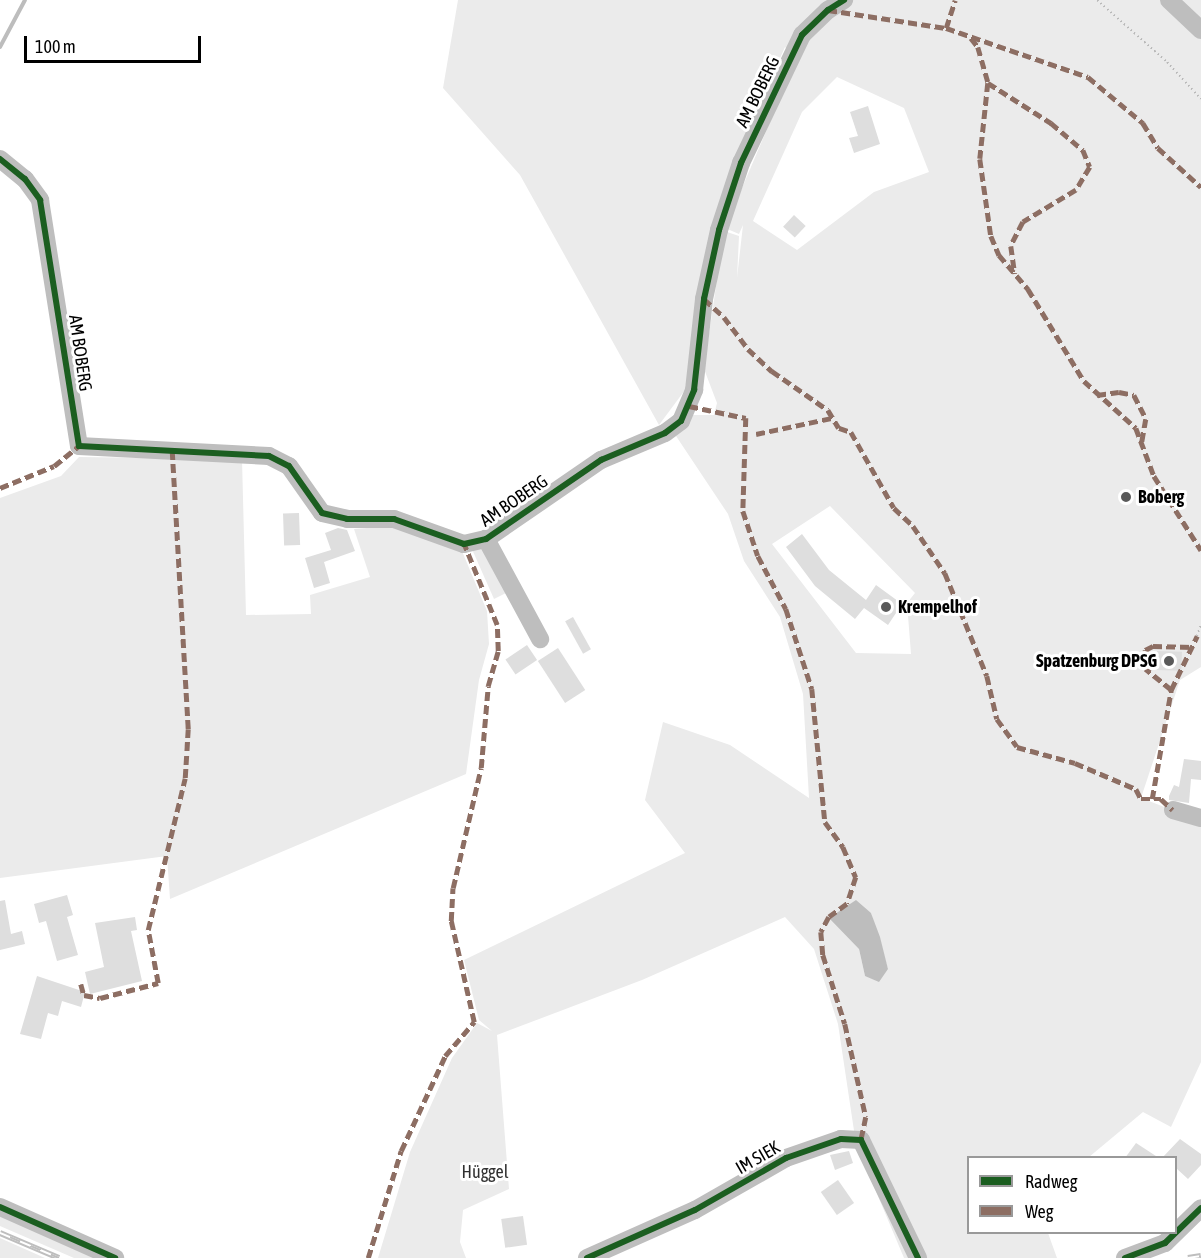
<!DOCTYPE html>
<html>
<head>
<meta charset="utf-8">
<style>
  body { margin:0 }
  #map { position:relative; width:1201px; height:1258px; overflow:hidden; background:#fff; font-family:"Asap Condensed",sans-serif }
  div>[style] { position:absolute }
  .green>* { inset:0; background:#ebebeb }
  .water>* { inset:0; background:#bdbdbd }
  .stream>* { height:4px; margin:-2px; padding:0 2px; transform-origin:2px; border-radius:2px; background:#bdbdbd }
  .building>* { inset:0; background:#dedede; transform-origin:0 0 }
  .path>* { height:2px; margin-top:-1px; transform-origin:0; background:repeating-linear-gradient(90deg,#b9b9b9 0 1.5px,transparent 0 4.5px) }
  .minor>* { height:18px; margin:-9px; padding:0 9px; transform-origin:9px; border-radius:9px; background:#bebebe }
  .rail>* { height:6px; margin-top:-3px; transform-origin:0; background:repeating-linear-gradient(90deg,#fff 0 11px,#bebebe 0 22px); box-sizing:border-box; border-block:2px solid #bebebe }
  .quiet>* { height:4.5px; margin-top:-2.25px; transform-origin:0; background:repeating-linear-gradient(90deg,#8d6e63 0 9px,transparent 0 13.5px) }
  .cycleway>* { height:6px; margin:-3px; padding:0 3px; transform-origin:3px; border-radius:3px; background:#1b5e20 }
  .dots>* { width:16px; height:16px; translate:-50% -50%; box-sizing:border-box; border:3px solid #fff; border-radius:50% }
  span { translate:-50% -50%; white-space:nowrap; text-align:center; line-height:1.15; -webkit-text-stroke:6px #fff; paint-order:stroke }
  .street-label { font-size:18px; color:#000 }
  .poi-label { font-size:18px; color:#000; font-weight:700 }
  .left { translate:0 -50%; text-align:left }
  .right { translate:-100% -50%; text-align:right }
  .park-label { font-size:18px; color:#313131 }
  .legend { position:absolute; left:967px; top:1156px; width:210px; height:78px; box-sizing:border-box; background:#fff; border:2px solid #999; margin:0; padding:8px 10px; list-style:none; font-size:18px; color:#000 }
  .legend li { display:flex; align-items:center; gap:12px; height:30px }
  .legend b { width:30px; border:2px solid #999 }
  .scale { position:absolute; left:24px; top:36px; width:177px; height:27px; box-sizing:border-box; border:3px solid #000; border-top:0; padding-left:8px; font-size:18px; line-height:21px; white-space:nowrap; color:#000; -webkit-text-stroke:4px #fff; paint-order:stroke }
</style>
</head>
<body>
<div id="map">
  <div class="green">
    <i style="clip-path:polygon(evenodd,458px 0,1201px 0,1201px 667px,1180px 680px,1141px 798px,1201px 821px,1201px 1062px,1171px 1127px,1143px 1112px,1089px 1157px,968px 1158px,968px 1232px,1048px 1233px,1057px 1258px,904px 1258px,856px 1144px,838px 1024px,814px 949px,785px 917px,642px 980px,497px 1035px,509px 1189px,463px 1210px,460px 1242px,466px 1258px,378px 1258px,410px 1152px,452px 1058px,477px 1023px,492px 1031px,479px 1020px,464px 960px,685px 853px,645px 800px,663px 722px,730px 745px,809px 798px,803px 694px,780px 617px,744px 561px,728px 514px,676px 436px,692px 415px,714px 415px,717px 403px,704px 369px,724px 231px,739px 236px,737px 278px,743px 225px,739px 234px,725px 228px,796px 61px,785px 47px,762px 98px,711px 236px,685px 390px,659px 425px,520px 175px,443px 88px,458px 0,837px 77px,904px 108px,929px 172px,874px 192px,797px 250px,753px 221px,802px 112px,837px 77px,458px 0,830px 506px,915px 593px,907px 603px,911px 654px,856px 653px,772px 544px,830px 506px,458px 0,871px 913px,888px 969px,865px 976px,859px 949px,871px 913px)"></i>
    <i style="clip-path:polygon(79px 457px,242px 459px,246px 615px,311px 614px,310px 595px,370px 577px,354px 529px,393px 526px,462px 551px,487px 611px,489px 644px,479px 680px,466px 774px,170px 899px,167px 856px,0 878px,0 498px,61px 476px)"></i>
    <i style="clip-path:polygon(479px 545px,490px 553px,510px 591px,494px 599px,471px 547px)"></i>
    <i style="clip-path:polygon(0 1215px,98px 1258px,74px 1258px,0 1226px)"></i>
    <i style="clip-path:polygon(0 1238px,45px 1258px,46px 1258px,0 1258px)"></i>
  </div>
  <div class="water">
    <i style="clip-path:polygon(856px 900px,871px 913px,880px 937px,888px 969px,879px 982px,865px 976px,859px 949px,829px 918px)"></i>
  </div>
  <div class="stream">
    <i style="left:0;top:47px;width:53px;rotate:-62deg"></i>
  </div>
  <div class="building">
    <i style="clip-path:polygon(868px 106px,880px 144px,854px 153px,849px 138px,858px 136px,850px 112px)"></i>
    <i style="left:794px;top:215px;width:16px;height:16px;rotate:43deg"></i>
    <i style="left:299px;top:513px;width:32px;height:16px;rotate:88deg"></i>
    <i style="clip-path:polygon(338px 528px,347px 530px,355px 551px,324px 562px,330px 583px,314px 588px,305px 558px,331px 550px,325px 533px)"></i>
    <i style="clip-path:polygon(802px 534px,829px 570px,866px 600px,876px 585px,902px 604px,888px 625px,864px 608px,855px 619px,815px 586px,786px 547px)"></i>
    <i style="left:573px;top:617px;width:37px;height:9px;rotate:61deg"></i>
    <i style="left:527px;top:645px;width:18px;height:26px;rotate:56deg"></i>
    <i style="left:558px;top:648px;width:50px;height:24px;rotate:57deg"></i>
    <i style="left:1157px;top:651px;width:25px;height:19px;rotate:2deg"></i>
    <i style="clip-path:polygon(1184px 759px,1201px 761px,1201px 780px,1191px 779px,1189px 803px,1169px 800px,1169px 796px,1174px 785px,1179px 787px)"></i>
    <i style="clip-path:polygon(67px 895px,73px 915px,67px 917px,78px 955px,57px 961px,46px 921px,39px 923px,34px 904px)"></i>
    <i style="clip-path:polygon(5px 900px,11px 934px,22px 931px,25px 944px,0 950px,0 901px)"></i>
    <i style="clip-path:polygon(135px 917px,137px 930px,131px 931px,142px 981px,90px 994px,85px 972px,104px 967px,95px 923px)"></i>
    <i style="clip-path:polygon(37px 976px,85px 992px,81px 1007px,62px 1001px,58px 1016px,48px 1013px,41px 1039px,20px 1034px)"></i>
    <i style="clip-path:polygon(1180px 1139px,1201px 1154px,1201px 1165px,1188px 1179px,1176px 1168px,1176px 1158px,1162px 1158px)"></i>
    <i style="clip-path:polygon(1136px 1143px,1159px 1158px,1125px 1158px)"></i>
    <i style="clip-path:polygon(849px 1151px,853px 1163px,835px 1170px,830px 1155px)"></i>
    <i style="left:838px;top:1180px;width:28px;height:21px;rotate:55deg"></i>
    <i style="left:523px;top:1216px;width:29px;height:22px;rotate:82deg"></i>
  </div>
  <div class="path">
    <i style="left:1097px;top:0;width:94px;rotate:41.5deg"></i>
    <i style="left:1167px;top:62px;width:50px;rotate:47.4deg"></i>
    <i style="left:1197px;top:636px;width:13px;rotate:-72deg"></i>
  </div>
  <div class="minor">
    <i style="left:1169px;top:0;width:44px;rotate:43.2deg"></i>
    <i style="left:0;top:159px;width:32px;rotate:39deg"></i>
    <i style="left:25px;top:179px;width:26px;rotate:54deg"></i>
    <i style="left:40px;top:200px;width:249px;rotate:81deg"></i>
    <i style="left:79px;top:446px;width:190px;rotate:3deg"></i>
    <i style="left:269px;top:456px;width:22px;rotate:27deg"></i>
    <i style="left:289px;top:466px;width:57px;rotate:54.9deg"></i>
    <i style="left:322px;top:513px;width:26px;rotate:13deg"></i>
    <i style="left:347px;top:519px;width:47px"></i>
    <i style="left:394px;top:519px;width:74px;rotate:19.7deg"></i>
    <i style="left:464px;top:544px;width:23px;rotate:-13deg"></i>
    <i style="left:486px;top:539px;width:140px;rotate:-34.5deg"></i>
    <i style="left:601px;top:460px;width:69px;rotate:-22.9deg"></i>
    <i style="left:665px;top:433px;width:20px;rotate:-37deg"></i>
    <i style="left:681px;top:421px;width:34px;rotate:-67deg"></i>
    <i style="left:694px;top:390px;width:92px;rotate:-83.7deg"></i>
    <i style="left:704px;top:299px;width:71px;rotate:-77.7deg"></i>
    <i style="left:719px;top:230px;width:71px;rotate:-71.8deg"></i>
    <i style="left:741px;top:163px;width:142px;rotate:-64.5deg"></i>
    <i style="left:802px;top:35px;width:36px;rotate:-44deg"></i>
    <i style="left:828px;top:10px;width:19px;rotate:-32deg"></i>
    <i style="left:486px;top:539px;width:114px;rotate:61.6deg"></i>
    <i style="left:1173px;top:810px;width:29px;rotate:16deg"></i>
    <i style="left:0;top:1207px;width:126px;rotate:23.9deg"></i>
    <i style="left:587px;top:1258px;width:118px;rotate:-24deg"></i>
    <i style="left:695px;top:1210px;width:105px;rotate:-29.7deg"></i>
    <i style="left:786px;top:1158px;width:58px;rotate:-19.1deg"></i>
    <i style="left:841px;top:1139px;width:20px;rotate:3deg"></i>
    <i style="left:861px;top:1140px;width:131px;rotate:64.2deg"></i>
    <i style="left:1125px;top:1258px;width:43px;rotate:-20.6deg"></i>
    <i style="left:1165px;top:1243px;width:50px;rotate:-44.2deg"></i>
  </div>
  <div class="rail">
    <i style="left:0;top:1233px;width:64px;rotate:23deg"></i>
    <i style="left:1188px;top:1258px;width:13px;rotate:-9deg"></i>
  </div>
  <div class="quiet">
    <i style="left:828px;top:10px;width:119px;rotate:8.7deg"></i>
    <i style="left:946px;top:28px;width:150px;rotate:19deg"></i>
    <i style="left:1088px;top:77px;width:72px;rotate:39.9deg"></i>
    <i style="left:1143px;top:123px;width:29px;rotate:59deg"></i>
    <i style="left:1158px;top:148px;width:58px;rotate:42.2deg"></i>
    <i style="left:946px;top:28px;width:29px;rotate:-72deg"></i>
    <i style="left:971px;top:38px;width:11px;rotate:52deg"></i>
    <i style="left:978px;top:47px;width:37px;rotate:74deg"></i>
    <i style="left:988px;top:83px;width:76px;rotate:96deg"></i>
    <i style="left:980px;top:159px;width:78px;rotate:81.9deg"></i>
    <i style="left:991px;top:236px;width:21px;rotate:67deg"></i>
    <i style="left:999px;top:255px;width:45px;rotate:49.5deg"></i>
    <i style="left:1028px;top:289px;width:108px;rotate:58.7deg"></i>
    <i style="left:1084px;top:381px;width:70px;rotate:42.1deg"></i>
    <i style="left:1136px;top:428px;width:51px;rotate:69.4deg"></i>
    <i style="left:1154px;top:476px;width:88px;rotate:57.6deg"></i>
    <i style="left:988px;top:83px;width:75px;rotate:32.4deg"></i>
    <i style="left:1051px;top:123px;width:42px;rotate:40.2deg"></i>
    <i style="left:1083px;top:150px;width:18px;rotate:68deg"></i>
    <i style="left:1090px;top:167px;width:27px;rotate:121deg"></i>
    <i style="left:1076px;top:190px;width:62px;rotate:148.9deg"></i>
    <i style="left:1023px;top:222px;width:27px;rotate:117deg"></i>
    <i style="left:1011px;top:246px;width:28px;rotate:82deg"></i>
    <i style="left:704px;top:299px;width:27px;rotate:42deg"></i>
    <i style="left:724px;top:317px;width:40px;rotate:53deg"></i>
    <i style="left:748px;top:349px;width:33px;rotate:43deg"></i>
    <i style="left:772px;top:371px;width:68px;rotate:34.9deg"></i>
    <i style="left:828px;top:410px;width:21px;rotate:59deg"></i>
    <i style="left:839px;top:428px;width:13px;rotate:18deg"></i>
    <i style="left:851px;top:432px;width:87px;rotate:60.5deg"></i>
    <i style="left:894px;top:508px;width:26px;rotate:43deg"></i>
    <i style="left:913px;top:526px;width:57px;rotate:55.8deg"></i>
    <i style="left:945px;top:573px;width:111px;rotate:67.8deg"></i>
    <i style="left:987px;top:676px;width:44px;rotate:76.9deg"></i>
    <i style="left:997px;top:719px;width:34px;rotate:54deg"></i>
    <i style="left:1017px;top:747px;width:60px;rotate:15.4deg"></i>
    <i style="left:1075px;top:763px;width:66px;rotate:23.1deg"></i>
    <i style="left:1136px;top:789px;width:11px;rotate:63deg"></i>
    <i style="left:1141px;top:799px;width:20px"></i>
    <i style="left:1161px;top:799px;width:16px;rotate:43deg"></i>
    <i style="left:1097px;top:395px;width:22px;rotate:-8deg"></i>
    <i style="left:1119px;top:392px;width:15px;rotate:11deg"></i>
    <i style="left:1134px;top:395px;width:27px;rotate:63deg"></i>
    <i style="left:1146px;top:419px;width:23px;rotate:100deg"></i>
    <i style="left:689px;top:406px;width:58px;rotate:11.9deg"></i>
    <i style="left:746px;top:418px;width:93px;rotate:91.8deg"></i>
    <i style="left:743px;top:511px;width:47px;rotate:71.6deg"></i>
    <i style="left:758px;top:556px;width:60px;rotate:62.2deg"></i>
    <i style="left:786px;top:609px;width:84px;rotate:72deg"></i>
    <i style="left:812px;top:689px;width:134px;rotate:84.4deg"></i>
    <i style="left:825px;top:822px;width:31px;rotate:54deg"></i>
    <i style="left:843px;top:847px;width:33px;rotate:67deg"></i>
    <i style="left:856px;top:877px;width:28px;rotate:108deg"></i>
    <i style="left:847px;top:904px;width:22px;rotate:144deg"></i>
    <i style="left:829px;top:917px;width:17px;rotate:118deg"></i>
    <i style="left:821px;top:932px;width:23px;rotate:85deg"></i>
    <i style="left:823px;top:955px;width:72px;rotate:72.3deg"></i>
    <i style="left:845px;top:1024px;width:95px;rotate:77.3deg"></i>
    <i style="left:866px;top:1117px;width:24px;rotate:102deg"></i>
    <i style="left:756px;top:434px;width:78px;rotate:-11.9deg"></i>
    <i style="left:0;top:488px;width:58px;rotate:-22.2deg"></i>
    <i style="left:54px;top:466px;width:32px;rotate:-39deg"></i>
    <i style="left:1171px;top:690px;width:33px;rotate:-141deg"></i>
    <i style="left:1145px;top:669px;width:19px;rotate:-90deg"></i>
    <i style="left:1145px;top:650px;width:9px;rotate:-27deg"></i>
    <i style="left:1153px;top:646px;width:40px;rotate:1.4deg"></i>
    <i style="left:1152px;top:799px;width:111px;rotate:-80.1deg"></i>
    <i style="left:1171px;top:690px;width:60px;rotate:-64.3deg"></i>
    <i style="left:81px;top:984px;width:11px;rotate:75deg"></i>
    <i style="left:84px;top:995px;width:16px;rotate:11deg"></i>
    <i style="left:100px;top:998px;width:60px;rotate:-14.5deg"></i>
    <i style="left:158px;top:983px;width:54px;rotate:-100.7deg"></i>
    <i style="left:148px;top:930px;width:156px;rotate:-76.3deg"></i>
    <i style="left:185px;top:778px;width:49px;rotate:-86.5deg"></i>
    <i style="left:188px;top:729px;width:277px;rotate:-93.3deg"></i>
    <i style="left:368px;top:1258px;width:112px;rotate:-72.9deg"></i>
    <i style="left:401px;top:1151px;width:105px;rotate:-65.1deg"></i>
    <i style="left:445px;top:1056px;width:45px;rotate:-49.5deg"></i>
    <i style="left:474px;top:1022px;width:104px;rotate:-102.8deg"></i>
    <i style="left:451px;top:921px;width:33px;rotate:-87deg"></i>
    <i style="left:453px;top:888px;width:123px;rotate:-76.9deg"></i>
    <i style="left:481px;top:768px;width:82px;rotate:-85.1deg"></i>
    <i style="left:488px;top:686px;width:36px;rotate:-74deg"></i>
    <i style="left:498px;top:651px;width:26px;rotate:-92deg"></i>
    <i style="left:497px;top:625px;width:87px;rotate:-112.2deg"></i>
  </div>
  <div class="cycleway">
    <i style="left:0;top:159px;width:32px;rotate:39deg"></i>
    <i style="left:25px;top:179px;width:26px;rotate:54deg"></i>
    <i style="left:40px;top:200px;width:249px;rotate:81deg"></i>
    <i style="left:79px;top:446px;width:190px;rotate:3deg"></i>
    <i style="left:269px;top:456px;width:22px;rotate:27deg"></i>
    <i style="left:289px;top:466px;width:57px;rotate:54.9deg"></i>
    <i style="left:322px;top:513px;width:26px;rotate:13deg"></i>
    <i style="left:347px;top:519px;width:47px"></i>
    <i style="left:394px;top:519px;width:74px;rotate:19.7deg"></i>
    <i style="left:464px;top:544px;width:23px;rotate:-13deg"></i>
    <i style="left:486px;top:539px;width:140px;rotate:-34.5deg"></i>
    <i style="left:601px;top:460px;width:69px;rotate:-22.9deg"></i>
    <i style="left:665px;top:433px;width:20px;rotate:-37deg"></i>
    <i style="left:681px;top:421px;width:34px;rotate:-67deg"></i>
    <i style="left:694px;top:390px;width:92px;rotate:-83.7deg"></i>
    <i style="left:704px;top:299px;width:71px;rotate:-77.7deg"></i>
    <i style="left:719px;top:230px;width:71px;rotate:-71.8deg"></i>
    <i style="left:741px;top:163px;width:142px;rotate:-64.5deg"></i>
    <i style="left:802px;top:35px;width:36px;rotate:-44deg"></i>
    <i style="left:828px;top:10px;width:19px;rotate:-32deg"></i>
    <i style="left:0;top:1207px;width:126px;rotate:23.9deg"></i>
    <i style="left:587px;top:1258px;width:118px;rotate:-24deg"></i>
    <i style="left:695px;top:1210px;width:105px;rotate:-29.7deg"></i>
    <i style="left:786px;top:1158px;width:58px;rotate:-19.1deg"></i>
    <i style="left:841px;top:1139px;width:20px;rotate:3deg"></i>
    <i style="left:861px;top:1140px;width:131px;rotate:64.2deg"></i>
    <i style="left:1125px;top:1258px;width:43px;rotate:-20.6deg"></i>
    <i style="left:1165px;top:1243px;width:50px;rotate:-44.2deg"></i>
  </div>
  <div class="dots">
    <i style="left:1126px;top:497px;background:#595959"></i>
    <i style="left:886px;top:607px;background:#595959"></i>
    <i style="left:1169px;top:661px;background:#595959"></i>
  </div>
  <div class="street-label">
    <span style="left:758px;top:92px;rotate:-64deg">AM BOBERG</span>
    <span style="left:80px;top:353px;rotate:82deg">AM BOBERG</span>
    <span style="left:514px;top:501px;rotate:-34deg">AM BOBERG</span>
    <span style="left:758px;top:1158px;rotate:-30deg">IM SIEK</span>
  </div>
  <div class="poi-label">
    <span class="left" style="left:1138px;top:497px">Boberg</span>
    <span class="left" style="left:898px;top:607px">Krempelhof</span>
    <span class="right" style="left:1157px;top:661px">Spatzenburg DPSG</span>
  </div>
  <div class="park-label">
    <span style="left:485px;top:1172px">Hüggel</span>
  </div>
  <ul class="legend">
  <li><b style="height:8px;background:#1b5e20"></b>Radweg</li>
  <li><b style="height:8px;background:#8d6e63"></b>Weg</li>
  </ul>
  <div class="scale">100 m</div>
</div>
</body>
</html>
